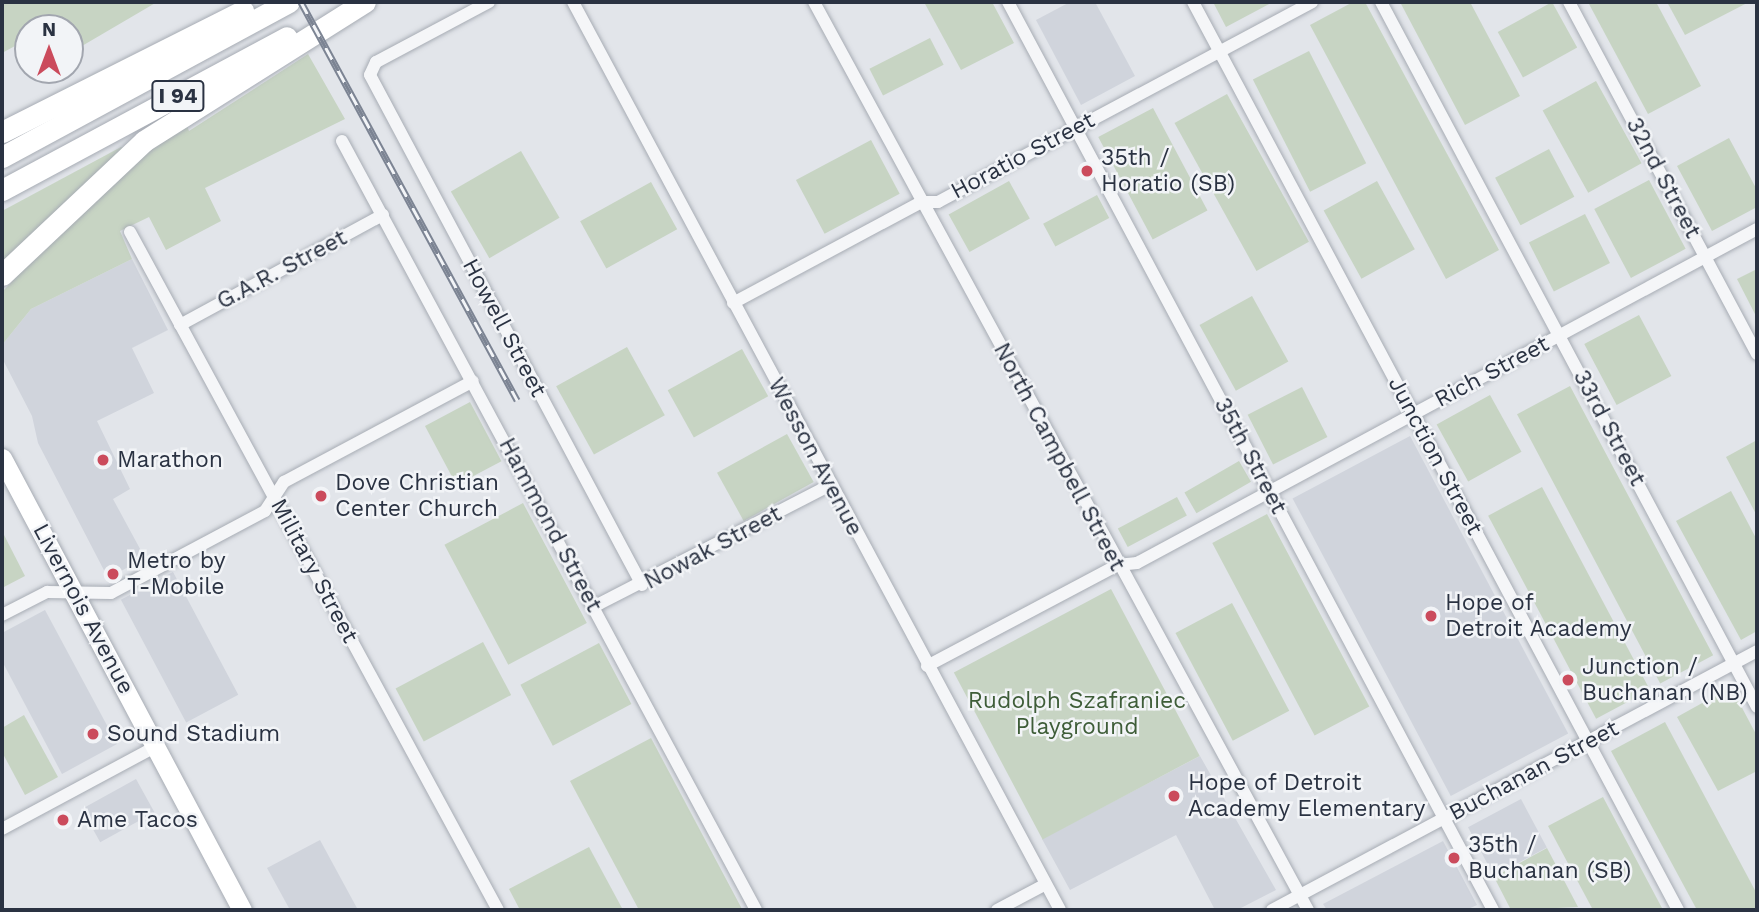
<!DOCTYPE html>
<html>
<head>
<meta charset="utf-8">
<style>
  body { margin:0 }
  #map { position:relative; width:1759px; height:912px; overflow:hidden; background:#e2e5ea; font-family:"Work Sans",sans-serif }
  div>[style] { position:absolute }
  .built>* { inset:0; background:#d0d4dc; transform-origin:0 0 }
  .green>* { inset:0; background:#c7d4c3; transform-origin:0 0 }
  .roads { filter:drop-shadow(0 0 2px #a7acb4) drop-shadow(0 0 2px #a7acb4) }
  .street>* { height:12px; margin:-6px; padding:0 6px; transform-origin:6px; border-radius:6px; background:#f5f6f8 }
  .primary>* { height:19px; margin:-9.5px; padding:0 9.5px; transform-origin:9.5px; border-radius:9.5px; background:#fff }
  .highway>* { height:21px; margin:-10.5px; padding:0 10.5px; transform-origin:10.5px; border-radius:10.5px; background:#fff }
  .rail>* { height:7px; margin-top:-3.5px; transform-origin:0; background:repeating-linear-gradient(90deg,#f2f4f7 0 13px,#7c8493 0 26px); box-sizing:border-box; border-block:2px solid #7c8493 }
  .dots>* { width:19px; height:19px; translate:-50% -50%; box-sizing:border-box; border:4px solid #f2f4f7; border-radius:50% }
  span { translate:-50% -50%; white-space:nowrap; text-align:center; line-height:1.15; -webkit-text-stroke:5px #f2f4f7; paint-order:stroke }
  .shield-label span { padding:2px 5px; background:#f2f4f7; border:2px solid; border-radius:5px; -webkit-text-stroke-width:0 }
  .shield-label { font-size:21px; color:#2a3242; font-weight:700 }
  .street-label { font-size:23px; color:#2a3242 }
  .poi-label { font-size:23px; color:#2a3242 }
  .left { translate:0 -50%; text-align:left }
  .park-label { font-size:23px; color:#3e5d38 }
  .frame { position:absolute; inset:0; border:4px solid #2a3242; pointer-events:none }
  .north { position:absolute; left:14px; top:14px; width:70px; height:70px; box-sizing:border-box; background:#f2f4f7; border:2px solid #a2a6af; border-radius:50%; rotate:0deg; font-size:19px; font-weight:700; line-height:28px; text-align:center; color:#2a3242 }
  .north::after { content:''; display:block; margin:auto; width:24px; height:32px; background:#cb4b5c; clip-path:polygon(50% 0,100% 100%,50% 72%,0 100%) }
</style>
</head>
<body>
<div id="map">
  <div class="built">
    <i style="clip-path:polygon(1070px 2px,1095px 2px,1135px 76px,1081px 105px,1036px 20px)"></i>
    <i style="clip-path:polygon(132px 259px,168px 330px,132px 348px,154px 393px,97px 421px,130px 489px,113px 499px,145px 558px,108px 578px,38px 443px,32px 416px,2px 358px,2px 345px,31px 309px)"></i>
    <i style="left:1410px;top:436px;width:337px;height:133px;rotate:62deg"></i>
    <i style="left:173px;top:572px;width:139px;height:59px;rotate:62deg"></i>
    <i style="clip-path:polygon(45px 610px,117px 744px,62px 774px,2px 661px,2px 633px)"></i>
    <i style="clip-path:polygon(1200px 756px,1276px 890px,1237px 910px,1215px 910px,1176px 835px,1070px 890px,1042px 839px)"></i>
    <i style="left:136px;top:779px;width:38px;height:62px;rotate:61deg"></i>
    <i style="left:1521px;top:799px;width:55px;height:60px;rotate:62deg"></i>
    <i style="clip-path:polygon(320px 840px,358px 910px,290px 910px,267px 868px)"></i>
    <i style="clip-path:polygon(1443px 841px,1477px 905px,1466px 910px,1327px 910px,1323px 904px)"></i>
  </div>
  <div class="green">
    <i style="clip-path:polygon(2px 2px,157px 2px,70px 53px,70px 28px,28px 28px,28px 39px,2px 53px)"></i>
    <i style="clip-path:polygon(924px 2px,992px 2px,1014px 43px,961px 70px)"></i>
    <i style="clip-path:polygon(1213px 2px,1273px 2px,1226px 27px)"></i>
    <i style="clip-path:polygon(1353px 2px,1365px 2px,1499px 250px,1446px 279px,1310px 25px)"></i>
    <i style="clip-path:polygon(1400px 2px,1470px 2px,1520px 96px,1465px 125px)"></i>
    <i style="left:1552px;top:2px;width:52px;height:62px;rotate:61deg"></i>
    <i style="clip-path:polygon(1593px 2px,1656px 2px,1701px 86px,1648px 114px,1589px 4px)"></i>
    <i style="clip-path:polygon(1667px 2px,1749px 2px,1685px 35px)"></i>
    <i style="left:930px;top:38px;width:30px;height:68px;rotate:63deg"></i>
    <i style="left:1309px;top:51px;width:126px;height:63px;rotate:63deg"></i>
    <i style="clip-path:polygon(308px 54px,345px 119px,205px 188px,221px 221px,166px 250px,149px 217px,120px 231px,132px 259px,31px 309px,2px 345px,2px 292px,59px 233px,142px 155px,187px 126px,189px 131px)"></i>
    <i style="left:1596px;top:81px;width:94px;height:61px;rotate:61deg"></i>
    <i style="left:1227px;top:94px;width:169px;height:60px;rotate:61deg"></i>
    <i style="left:1153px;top:108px;width:116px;height:62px;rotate:62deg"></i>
    <i style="clip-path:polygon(1729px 138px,1757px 190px,1757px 207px,1712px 231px,1677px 166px)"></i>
    <i style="left:871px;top:140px;width:61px;height:85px;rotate:62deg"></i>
    <i style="clip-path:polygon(121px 147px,123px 148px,2px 264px,2px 211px)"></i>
    <i style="left:1549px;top:149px;width:54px;height:61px;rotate:62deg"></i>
    <i style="left:521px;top:151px;width:77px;height:81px;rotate:60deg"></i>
    <i style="left:1649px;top:180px;width:78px;height:62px;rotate:62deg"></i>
    <i style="left:1009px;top:181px;width:43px;height:69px;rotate:61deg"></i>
    <i style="left:1377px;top:181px;width:78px;height:61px;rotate:61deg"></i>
    <i style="left:651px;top:182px;width:54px;height:81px;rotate:61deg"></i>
    <i style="left:1097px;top:195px;width:26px;height:61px;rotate:62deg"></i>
    <i style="left:1585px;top:214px;width:55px;height:63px;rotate:63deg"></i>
    <i style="clip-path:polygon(1757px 269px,1757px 318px,1737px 279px)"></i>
    <i style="left:1252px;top:296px;width:75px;height:60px;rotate:61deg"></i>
    <i style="left:1639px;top:315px;width:69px;height:62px;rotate:62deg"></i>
    <i style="left:627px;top:347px;width:78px;height:81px;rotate:61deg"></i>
    <i style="left:742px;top:349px;width:54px;height:85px;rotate:61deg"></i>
    <i style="left:1570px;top:386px;width:305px;height:60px;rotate:62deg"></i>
    <i style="left:1302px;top:387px;width:56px;height:61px;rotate:63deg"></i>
    <i style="left:1490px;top:395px;width:65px;height:61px;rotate:61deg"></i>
    <i style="left:470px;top:402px;width:67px;height:51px;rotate:62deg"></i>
    <i style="left:787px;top:434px;width:55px;height:80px;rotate:61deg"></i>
    <i style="clip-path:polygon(1757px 440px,1757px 516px,1726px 457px)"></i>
    <i style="left:1239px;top:461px;width:24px;height:63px;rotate:60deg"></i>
    <i style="left:1542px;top:487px;width:230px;height:61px;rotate:62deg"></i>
    <i style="clip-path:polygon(1731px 491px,1757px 540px,1757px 631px,1741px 640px,1676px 521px)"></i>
    <i style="left:1177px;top:497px;width:21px;height:67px;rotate:62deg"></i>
    <i style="left:523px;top:503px;width:136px;height:89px;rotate:62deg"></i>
    <i style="left:1267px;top:514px;width:218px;height:62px;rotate:62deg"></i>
    <i style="clip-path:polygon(2px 531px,25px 576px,2px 588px)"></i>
    <i style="left:1111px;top:589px;width:189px;height:178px;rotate:62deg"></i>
    <i style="left:1232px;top:603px;width:122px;height:64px;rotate:62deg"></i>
    <i style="left:483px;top:642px;width:60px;height:99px;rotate:62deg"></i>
    <i style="left:599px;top:643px;width:69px;height:89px;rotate:62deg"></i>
    <i style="clip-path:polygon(1731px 687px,1757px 736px,1757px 771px,1718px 791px,1677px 717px)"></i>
    <i style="clip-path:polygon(24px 715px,58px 777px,25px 795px,2px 752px,2px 728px)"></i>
    <i style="clip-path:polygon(1665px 722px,1757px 894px,1757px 910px,1697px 910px,1611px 751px)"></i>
    <i style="clip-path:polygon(651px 738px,742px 909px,739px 910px,639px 910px,570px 781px)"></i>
    <i style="clip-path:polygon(1603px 797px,1663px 910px,1593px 910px,1548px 826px)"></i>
    <i style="clip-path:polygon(589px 847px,623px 910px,520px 910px,509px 889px)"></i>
    <i style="clip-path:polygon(1547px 848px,1578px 907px,1511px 910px,1494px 877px)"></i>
  </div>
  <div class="roads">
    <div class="street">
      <i style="left:489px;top:2px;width:128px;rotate:152deg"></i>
      <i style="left:376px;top:62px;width:14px;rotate:115deg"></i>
      <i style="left:370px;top:75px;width:578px;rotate:61.93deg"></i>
      <i style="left:573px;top:2px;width:1030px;rotate:61.79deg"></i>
      <i style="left:814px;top:2px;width:1034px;rotate:61.45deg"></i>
      <i style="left:1008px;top:2px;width:1029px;rotate:61.89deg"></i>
      <i style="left:1193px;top:2px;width:1029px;rotate:61.89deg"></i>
      <i style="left:1381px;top:2px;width:799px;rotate:61.93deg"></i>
      <i style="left:1569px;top:2px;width:399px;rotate:61.9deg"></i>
      <i style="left:342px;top:141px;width:873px;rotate:61.7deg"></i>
      <i style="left:130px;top:232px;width:771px;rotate:61.51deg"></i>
      <i style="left:733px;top:303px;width:213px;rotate:-28.2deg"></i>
      <i style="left:921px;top:202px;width:17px"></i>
      <i style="left:938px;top:202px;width:424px;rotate:-28.1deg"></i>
      <i style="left:180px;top:325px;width:231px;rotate:-28.5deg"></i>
      <i style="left:593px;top:607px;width:267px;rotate:-27.2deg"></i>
      <i style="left:2px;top:615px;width:51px;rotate:-27.1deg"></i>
      <i style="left:47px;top:592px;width:64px;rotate:0.9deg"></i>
      <i style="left:111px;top:593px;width:174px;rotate:-28deg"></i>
      <i style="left:265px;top:511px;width:35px;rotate:-57deg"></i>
      <i style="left:284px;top:482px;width:214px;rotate:-28.1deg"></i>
      <i style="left:927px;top:666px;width:216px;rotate:-27.9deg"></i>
      <i style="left:1118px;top:565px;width:19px;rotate:-6deg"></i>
      <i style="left:1137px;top:563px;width:704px;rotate:-28.31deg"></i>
      <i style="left:2px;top:829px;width:176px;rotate:-28.2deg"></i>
      <i style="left:997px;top:910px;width:55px;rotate:-28deg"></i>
      <i style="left:1272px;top:910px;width:550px;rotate:-28.1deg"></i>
    </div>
    <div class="primary">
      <i style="left:2px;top:458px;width:512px;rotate:62.03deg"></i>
    </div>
    <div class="highway">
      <i style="left:2px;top:132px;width:270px;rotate:-26.7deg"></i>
      <i style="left:2px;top:157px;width:326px;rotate:-28.4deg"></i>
      <i style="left:2px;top:190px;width:323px;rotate:-28.2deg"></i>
      <i style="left:2px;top:275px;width:195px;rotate:-43.3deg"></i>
      <i style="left:144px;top:141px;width:261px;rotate:-32.2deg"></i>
    </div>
  </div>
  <div class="rail">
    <i style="left:301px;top:2px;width:453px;rotate:61.5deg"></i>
  </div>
  <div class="dots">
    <i style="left:1087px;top:171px;background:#cb4b5c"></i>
    <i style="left:103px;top:460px;background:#cb4b5c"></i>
    <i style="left:321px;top:496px;background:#cb4b5c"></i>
    <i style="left:113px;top:574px;background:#cb4b5c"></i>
    <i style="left:1431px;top:616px;background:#cb4b5c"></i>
    <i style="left:1568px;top:680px;background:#cb4b5c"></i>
    <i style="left:93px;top:734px;background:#cb4b5c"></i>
    <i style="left:1174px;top:796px;background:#cb4b5c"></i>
    <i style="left:63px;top:820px;background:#cb4b5c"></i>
    <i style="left:1454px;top:858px;background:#cb4b5c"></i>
  </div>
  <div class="shield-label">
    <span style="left:178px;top:96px">I 94</span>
  </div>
  <div class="street-label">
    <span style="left:1023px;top:156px;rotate:-28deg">Horatio Street</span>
    <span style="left:1663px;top:178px;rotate:62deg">32nd Street</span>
    <span style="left:282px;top:270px;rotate:-28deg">G.A.R. Street</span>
    <span style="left:504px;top:328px;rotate:62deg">Howell Street</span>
    <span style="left:1492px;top:372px;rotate:-28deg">Rich Street</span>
    <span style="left:1609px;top:428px;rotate:62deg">33rd Street</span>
    <span style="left:1250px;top:456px;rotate:62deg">35th Street</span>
    <span style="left:1435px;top:456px;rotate:62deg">Junction Street</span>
    <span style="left:815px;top:457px;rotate:62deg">Wesson Avenue</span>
    <span style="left:1059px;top:457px;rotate:62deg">North Campbell Street</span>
    <span style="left:550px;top:525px;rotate:62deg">Hammond Street</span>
    <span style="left:713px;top:548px;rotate:-28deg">Nowak Street</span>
    <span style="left:314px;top:571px;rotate:62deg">Military Street</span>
    <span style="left:83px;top:609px;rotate:62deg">Livernois Avenue</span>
    <span style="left:1534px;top:771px;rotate:-28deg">Buchanan Street</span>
  </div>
  <div class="poi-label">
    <span class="left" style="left:1101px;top:171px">35th /<br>Horatio (SB)</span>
    <span class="left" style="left:117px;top:460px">Marathon</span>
    <span class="left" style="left:335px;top:496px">Dove Christian<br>Center Church</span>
    <span class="left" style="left:127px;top:574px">Metro by<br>T-Mobile</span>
    <span class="left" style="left:1445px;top:616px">Hope of<br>Detroit Academy</span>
    <span class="left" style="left:1582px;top:680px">Junction /<br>Buchanan (NB)</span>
    <span class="left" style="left:107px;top:734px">Sound Stadium</span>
    <span class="left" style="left:1188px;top:796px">Hope of Detroit<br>Academy Elementary</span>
    <span class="left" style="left:77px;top:820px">Ame Tacos</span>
    <span class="left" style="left:1468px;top:858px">35th /<br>Buchanan (SB)</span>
  </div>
  <div class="park-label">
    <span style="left:1077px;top:714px">Rudolph Szafraniec<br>Playground</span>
  </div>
  <div class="frame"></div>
  <div class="north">N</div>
</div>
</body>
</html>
